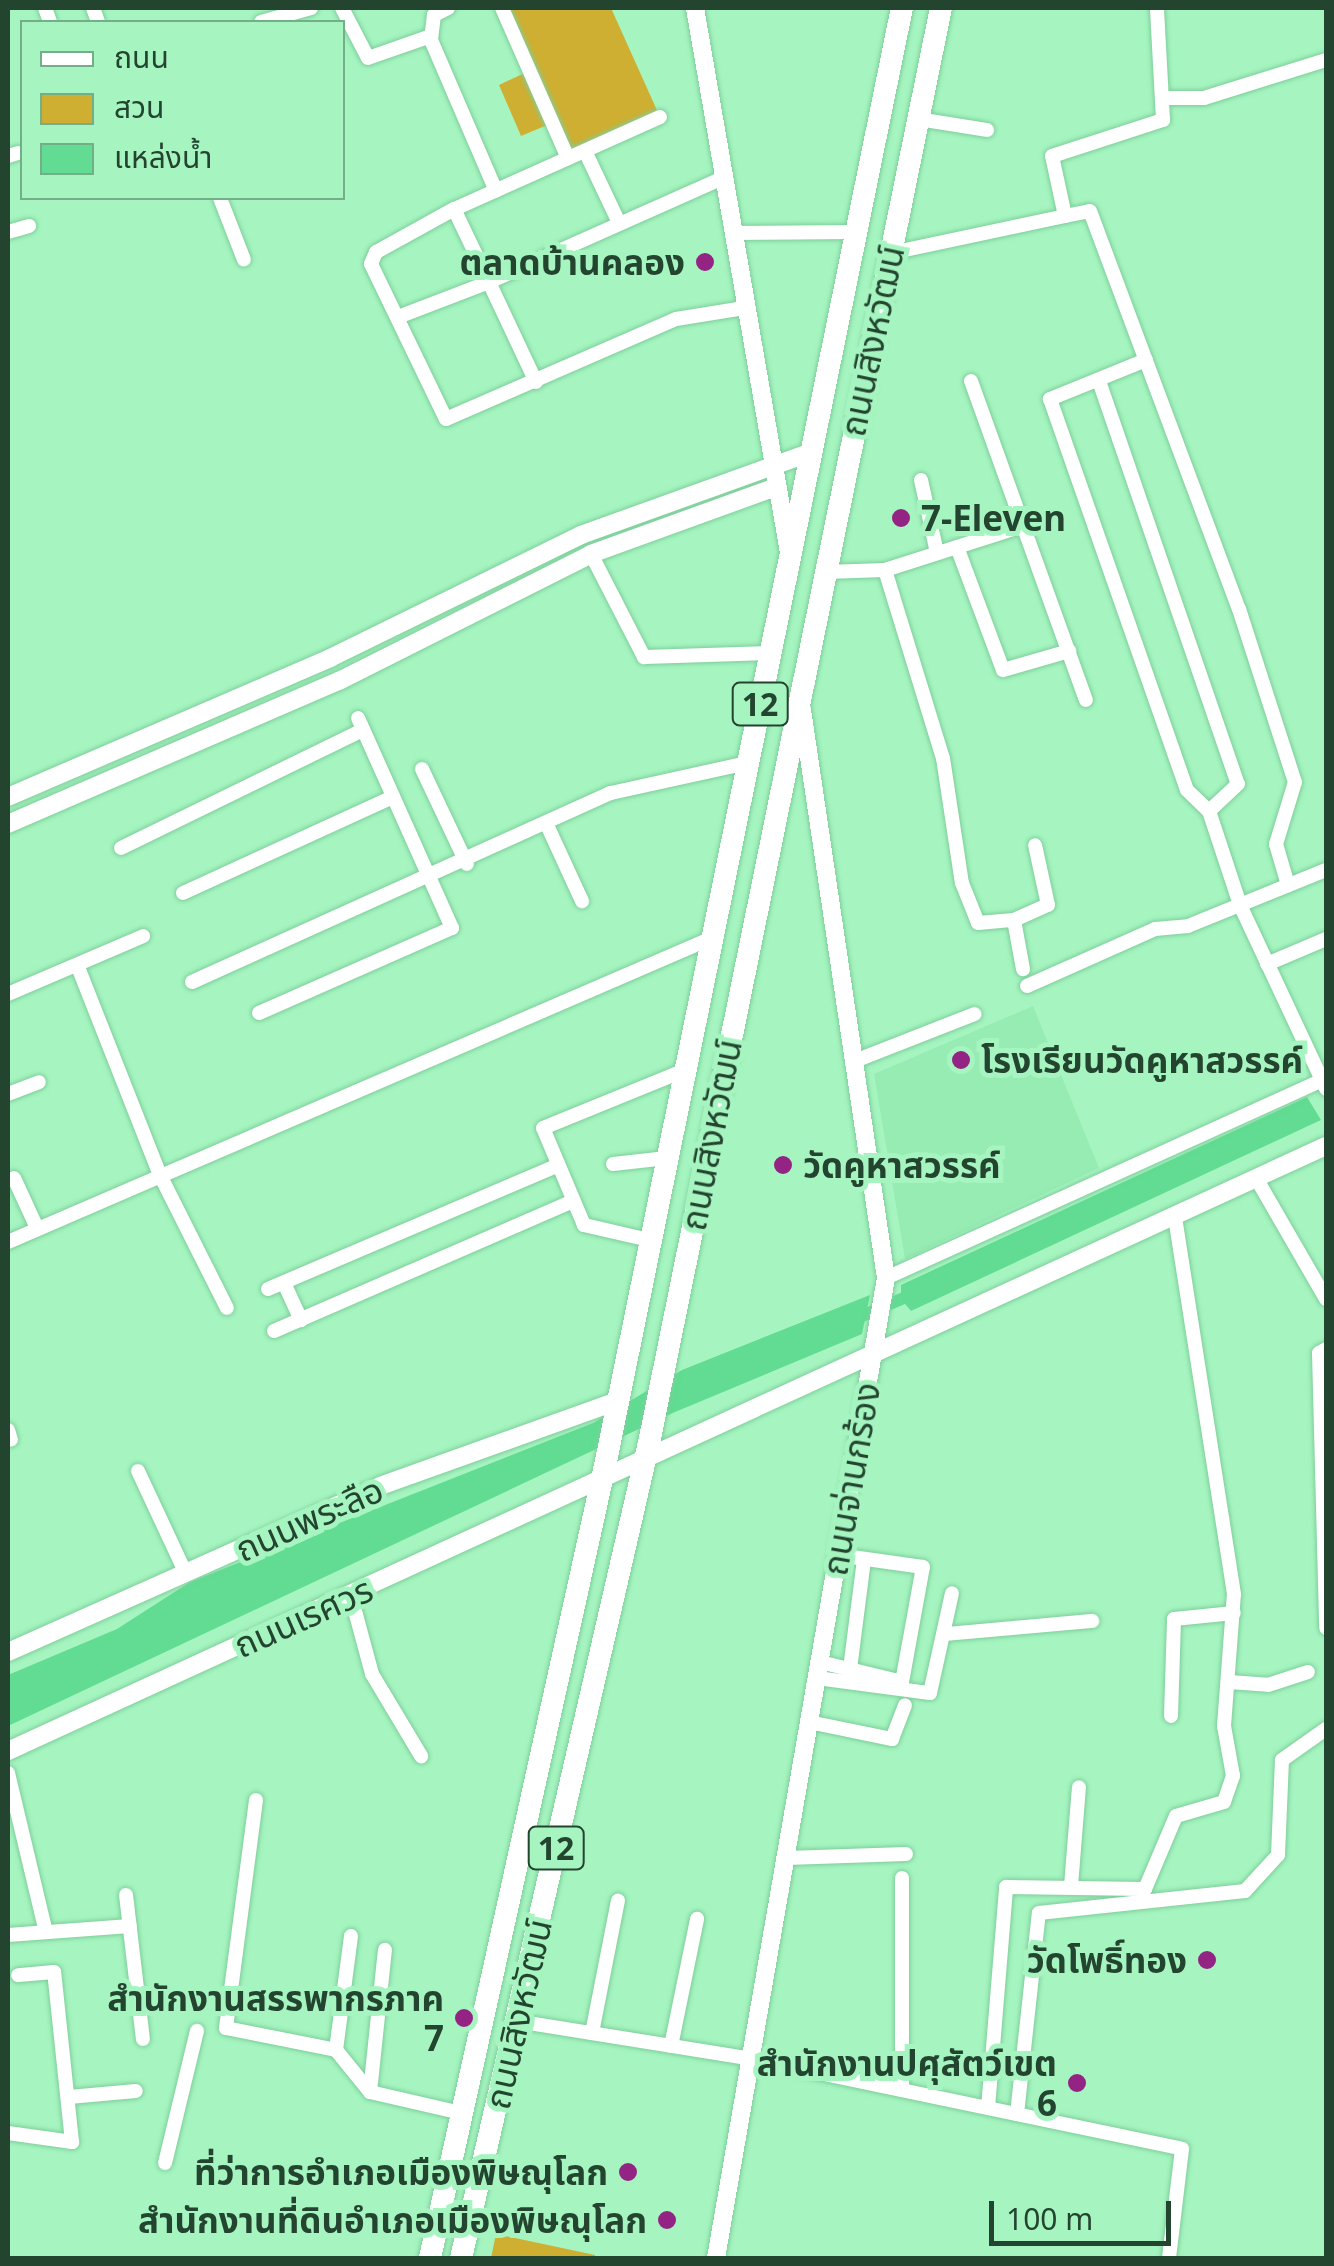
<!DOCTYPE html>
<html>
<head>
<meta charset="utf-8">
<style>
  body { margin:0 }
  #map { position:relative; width:1334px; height:2266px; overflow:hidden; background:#a6f5c1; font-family:"Noto Sans","Noto Sans Thai",sans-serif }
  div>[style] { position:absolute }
  .built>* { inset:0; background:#96ecb3 }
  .green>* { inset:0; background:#ceaf32 }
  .water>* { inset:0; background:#61dc92 }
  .canal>* { height:12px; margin:-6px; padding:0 6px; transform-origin:6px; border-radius:6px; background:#61dc92 }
  .roads { filter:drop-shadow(0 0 2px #7fce9b) drop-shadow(0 0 2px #7fce9b) }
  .minor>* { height:14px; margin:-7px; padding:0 7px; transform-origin:7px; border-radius:7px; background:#fff }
  .tertiary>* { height:18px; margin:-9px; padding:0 9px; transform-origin:9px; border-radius:9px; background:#fff }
  .primary>* { height:22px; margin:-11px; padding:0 11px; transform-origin:11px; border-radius:11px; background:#fff }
  .dots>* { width:28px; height:28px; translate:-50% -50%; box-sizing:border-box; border:5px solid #a6f5c1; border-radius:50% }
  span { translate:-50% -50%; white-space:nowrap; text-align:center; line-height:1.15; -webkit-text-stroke:10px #a6f5c1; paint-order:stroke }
  .shield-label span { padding:2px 8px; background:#a6f5c1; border:2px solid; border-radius:8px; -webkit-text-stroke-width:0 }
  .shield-label { font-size:32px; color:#23442f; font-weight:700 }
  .poi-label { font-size:35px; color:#23442f; font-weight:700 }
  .right { translate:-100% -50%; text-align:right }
  .left { translate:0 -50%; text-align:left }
  .street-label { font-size:35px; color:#23442f }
  .frame { position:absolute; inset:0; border:10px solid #23442f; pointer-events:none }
  .legend { position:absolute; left:20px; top:20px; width:325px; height:180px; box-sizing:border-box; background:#a6f5c1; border:2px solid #72ae87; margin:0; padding:12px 18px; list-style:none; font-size:30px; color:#23442f }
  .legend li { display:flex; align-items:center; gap:20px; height:50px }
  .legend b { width:50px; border:2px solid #72ae87 }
  .scale { position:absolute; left:989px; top:2201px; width:182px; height:45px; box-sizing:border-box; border:5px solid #23442f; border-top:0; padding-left:12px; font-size:30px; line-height:35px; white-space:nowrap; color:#23442f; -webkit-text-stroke:8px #a6f5c1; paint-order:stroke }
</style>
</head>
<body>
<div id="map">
  <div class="built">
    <i style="clip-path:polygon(1033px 1006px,1099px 1168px,905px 1259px,874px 1074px)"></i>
  </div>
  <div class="green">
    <i style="clip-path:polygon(502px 8px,611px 8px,660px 117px,568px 158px,552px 123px,521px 136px,499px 85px,529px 71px)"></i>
    <i style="clip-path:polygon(496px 2234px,595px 2255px,595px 2258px,491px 2258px)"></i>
  </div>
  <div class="water">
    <i style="clip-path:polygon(1307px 1097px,1321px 1120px,911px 1311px,901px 1299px,901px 1285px)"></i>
    <i style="clip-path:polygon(870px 1295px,862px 1334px,675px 1412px,8px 1726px,8px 1675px,117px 1629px,190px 1582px,593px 1423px,682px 1370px)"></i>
  </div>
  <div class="canal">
    <i style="left:855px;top:1319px;width:65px;rotate:-23.4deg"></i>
  </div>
  <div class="roads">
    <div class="minor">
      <i style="left:45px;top:8px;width:15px;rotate:70deg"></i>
      <i style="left:93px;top:8px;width:15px;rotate:70deg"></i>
      <i style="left:342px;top:8px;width:56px;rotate:62.5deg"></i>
      <i style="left:368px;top:58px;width:67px;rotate:-19.2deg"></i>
      <i style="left:448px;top:8px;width:16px;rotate:153deg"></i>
      <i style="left:434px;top:15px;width:25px;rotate:97deg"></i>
      <i style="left:431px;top:40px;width:164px;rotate:66.7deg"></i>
      <i style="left:502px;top:8px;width:164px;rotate:66.3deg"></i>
      <i style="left:261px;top:22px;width:52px;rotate:-15.6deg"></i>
      <i style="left:1168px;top:98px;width:36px"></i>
      <i style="left:1204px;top:98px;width:128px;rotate:-17.3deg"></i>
      <i style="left:660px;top:117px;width:226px;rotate:155.9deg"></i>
      <i style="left:454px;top:209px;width:89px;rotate:151.1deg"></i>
      <i style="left:376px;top:252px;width:13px;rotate:113deg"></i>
      <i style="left:371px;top:264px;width:172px;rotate:64.2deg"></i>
      <i style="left:446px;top:419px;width:251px;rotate:-23.5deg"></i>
      <i style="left:676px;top:319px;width:69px;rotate:-9.2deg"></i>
      <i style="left:918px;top:119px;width:70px;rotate:9.1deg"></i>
      <i style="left:585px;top:151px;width:80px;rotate:64.7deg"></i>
      <i style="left:8px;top:156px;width:10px;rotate:-17deg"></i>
      <i style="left:220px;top:198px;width:66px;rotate:68.8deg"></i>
      <i style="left:1065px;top:216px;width:25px;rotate:-11deg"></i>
      <i style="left:1090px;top:211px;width:425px;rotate:69.5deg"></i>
      <i style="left:1239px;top:609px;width:182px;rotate:72.1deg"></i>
      <i style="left:1295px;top:782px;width:65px;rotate:107deg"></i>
      <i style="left:1276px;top:844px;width:43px;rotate:73.7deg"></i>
      <i style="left:8px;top:232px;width:22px;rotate:-16deg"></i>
      <i style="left:732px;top:233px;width:124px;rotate:-0.5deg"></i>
      <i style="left:891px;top:253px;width:178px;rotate:-12deg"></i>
      <i style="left:1065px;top:216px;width:61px;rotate:-102.2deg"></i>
      <i style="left:1052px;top:156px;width:117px;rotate:-18deg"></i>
      <i style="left:1163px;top:120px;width:112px;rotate:-93.1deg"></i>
      <i style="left:398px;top:317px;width:97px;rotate:-21deg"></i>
      <i style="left:489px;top:282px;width:81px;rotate:-115.6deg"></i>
      <i style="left:1146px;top:360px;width:104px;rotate:157.9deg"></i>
      <i style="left:1050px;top:399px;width:414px;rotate:70.7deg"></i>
      <i style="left:1187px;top:790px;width:30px;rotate:44deg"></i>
      <i style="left:971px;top:381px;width:339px;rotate:70.2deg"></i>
      <i style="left:1099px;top:381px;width:426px;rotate:71deg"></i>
      <i style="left:1238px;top:784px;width:40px;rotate:137deg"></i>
      <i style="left:1209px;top:811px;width:99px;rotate:71.7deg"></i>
      <i style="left:1240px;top:905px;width:203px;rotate:64.9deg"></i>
      <i style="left:536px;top:382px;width:110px;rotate:-115.2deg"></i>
      <i style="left:489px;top:282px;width:256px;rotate:-24deg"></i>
      <i style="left:921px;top:480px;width:75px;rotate:77.6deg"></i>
      <i style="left:957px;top:547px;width:131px;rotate:69.5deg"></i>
      <i style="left:1003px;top:670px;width:69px;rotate:-16.1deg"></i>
      <i style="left:591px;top:554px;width:116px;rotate:62.8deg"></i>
      <i style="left:644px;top:657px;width:126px;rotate:-1.8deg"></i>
      <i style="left:885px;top:570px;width:197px;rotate:72.9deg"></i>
      <i style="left:943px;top:758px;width:126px;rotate:81.4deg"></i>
      <i style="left:962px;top:883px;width:43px;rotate:68.2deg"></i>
      <i style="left:978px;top:923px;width:36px;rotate:-5deg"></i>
      <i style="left:1014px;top:920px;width:50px;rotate:79.6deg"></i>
      <i style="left:825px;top:572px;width:60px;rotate:-1.9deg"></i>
      <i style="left:885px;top:570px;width:145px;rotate:-17.7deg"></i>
      <i style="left:422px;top:769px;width:105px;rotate:64.7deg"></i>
      <i style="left:547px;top:825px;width:84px;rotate:65.3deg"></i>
      <i style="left:121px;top:848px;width:269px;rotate:-26deg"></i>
      <i style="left:183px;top:893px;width:231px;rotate:-24.6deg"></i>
      <i style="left:1014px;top:920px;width:37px;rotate:-24deg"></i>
      <i style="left:1048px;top:905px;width:61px;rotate:-102.2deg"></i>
      <i style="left:1267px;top:964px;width:64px;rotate:-23deg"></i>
      <i style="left:78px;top:967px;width:221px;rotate:68.5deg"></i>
      <i style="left:159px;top:1173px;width:151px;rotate:63.3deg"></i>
      <i style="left:192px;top:982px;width:460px;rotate:-24.3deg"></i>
      <i style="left:611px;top:793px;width:140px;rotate:-12.4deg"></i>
      <i style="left:1027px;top:986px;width:140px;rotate:-24deg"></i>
      <i style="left:1155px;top:929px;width:33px;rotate:-5deg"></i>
      <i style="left:1188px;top:926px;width:149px;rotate:-22.1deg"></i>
      <i style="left:8px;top:994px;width:147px;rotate:-23.2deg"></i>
      <i style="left:259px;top:1013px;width:211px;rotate:-23.8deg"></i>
      <i style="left:452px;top:928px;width:230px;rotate:-114.1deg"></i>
      <i style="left:860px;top:1059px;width:123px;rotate:-21.4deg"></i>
      <i style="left:8px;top:1094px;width:33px;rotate:-21deg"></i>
      <i style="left:613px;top:1164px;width:54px;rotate:-6.3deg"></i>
      <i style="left:14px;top:1178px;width:55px;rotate:65.3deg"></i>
      <i style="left:1259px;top:1183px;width:134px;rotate:60deg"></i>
      <i style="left:649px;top:1240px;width:67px;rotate:-167deg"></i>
      <i style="left:584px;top:1225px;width:105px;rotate:-112.9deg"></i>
      <i style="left:543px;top:1128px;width:153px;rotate:-22.2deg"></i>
      <i style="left:8px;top:1242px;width:767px;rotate:-23.36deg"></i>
      <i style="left:886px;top:1278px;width:479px;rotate:-24.4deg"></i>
      <i style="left:284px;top:1283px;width:41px;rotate:65.3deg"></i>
      <i style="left:268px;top:1289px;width:314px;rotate:-23.1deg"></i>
      <i style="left:274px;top:1331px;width:324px;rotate:-23.5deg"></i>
      <i style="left:1326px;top:1349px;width:8px;rotate:150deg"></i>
      <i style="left:1319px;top:1353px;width:275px;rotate:88.5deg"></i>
      <i style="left:8px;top:1430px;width:10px;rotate:73deg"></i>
      <i style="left:138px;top:1471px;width:114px;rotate:65deg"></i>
      <i style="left:351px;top:1596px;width:81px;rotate:74.9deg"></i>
      <i style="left:372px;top:1674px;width:96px;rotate:59.1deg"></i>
      <i style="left:946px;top:1634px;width:147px;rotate:-5.1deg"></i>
      <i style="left:820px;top:1662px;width:84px;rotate:13.7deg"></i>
      <i style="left:902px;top:1682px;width:117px;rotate:-79.7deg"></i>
      <i style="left:923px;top:1567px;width:86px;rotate:-172deg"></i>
      <i style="left:850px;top:1669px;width:111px;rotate:-82.7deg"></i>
      <i style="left:817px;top:1678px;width:114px;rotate:7.6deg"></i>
      <i style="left:930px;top:1693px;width:102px;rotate:-77.6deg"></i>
      <i style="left:1229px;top:1682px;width:39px;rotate:4deg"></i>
      <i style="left:1268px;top:1685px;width:42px;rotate:-18deg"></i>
      <i style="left:1171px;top:1716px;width:97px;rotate:-88.2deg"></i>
      <i style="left:1174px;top:1619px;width:60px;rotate:-5.7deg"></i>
      <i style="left:809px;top:1722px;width:85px;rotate:11.6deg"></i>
      <i style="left:892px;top:1739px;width:36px;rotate:-69deg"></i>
      <i style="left:8px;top:1773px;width:163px;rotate:76.6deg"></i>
      <i style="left:256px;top:1800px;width:230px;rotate:97.5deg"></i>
      <i style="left:226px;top:2028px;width:112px;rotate:11.3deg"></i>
      <i style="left:336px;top:2050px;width:54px;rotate:51deg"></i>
      <i style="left:370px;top:2092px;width:98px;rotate:13deg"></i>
      <i style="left:786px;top:1858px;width:120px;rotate:-1.9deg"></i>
      <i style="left:902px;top:1878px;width:212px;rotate:90deg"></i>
      <i style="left:1071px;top:1886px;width:99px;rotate:-85.4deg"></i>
      <i style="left:126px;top:1895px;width:145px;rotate:83.3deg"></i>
      <i style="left:8px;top:1935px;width:122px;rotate:-4.2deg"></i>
      <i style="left:516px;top:2021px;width:240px;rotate:9.1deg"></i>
      <i style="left:753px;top:2059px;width:438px;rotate:11.8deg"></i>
      <i style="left:1182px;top:2149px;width:110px;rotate:96.8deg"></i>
      <i style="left:592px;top:2033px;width:135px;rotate:-78.9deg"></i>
      <i style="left:671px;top:2046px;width:130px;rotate:-78.4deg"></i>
      <i style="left:336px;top:2050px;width:115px;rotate:-82.5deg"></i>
      <i style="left:370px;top:2092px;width:143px;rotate:-84deg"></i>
      <i style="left:69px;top:2097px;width:67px;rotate:-5.1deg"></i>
      <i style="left:988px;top:2108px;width:222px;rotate:-85.3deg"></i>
      <i style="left:1006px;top:1887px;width:139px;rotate:0.8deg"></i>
      <i style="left:1145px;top:1889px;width:79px;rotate:-67deg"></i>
      <i style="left:1176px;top:1816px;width:50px;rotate:-16.3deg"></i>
      <i style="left:1224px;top:1802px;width:28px;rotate:-71deg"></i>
      <i style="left:1233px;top:1776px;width:51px;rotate:-100.2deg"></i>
      <i style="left:1224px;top:1726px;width:132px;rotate:-85.7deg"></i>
      <i style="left:1234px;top:1594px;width:380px;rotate:-98.9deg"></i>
      <i style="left:1017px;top:2114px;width:202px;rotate:-83.8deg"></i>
      <i style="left:1039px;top:1913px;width:207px;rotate:-6.1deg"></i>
      <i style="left:1245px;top:1891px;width:49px;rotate:-47.5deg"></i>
      <i style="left:1278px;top:1855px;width:95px;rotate:-87.6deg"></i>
      <i style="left:1282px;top:1760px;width:54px;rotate:-35.2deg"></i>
      <i style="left:8px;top:2133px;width:65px;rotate:8deg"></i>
      <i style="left:72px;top:2142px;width:171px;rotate:-96deg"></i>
      <i style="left:54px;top:1972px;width:36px;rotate:175deg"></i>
      <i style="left:165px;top:2163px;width:136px;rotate:-76.4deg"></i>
    </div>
    <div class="tertiary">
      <i style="left:695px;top:8px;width:553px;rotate:80.21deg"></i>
      <i style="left:8px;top:797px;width:351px;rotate:-23.3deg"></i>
      <i style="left:330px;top:658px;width:280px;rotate:-26.1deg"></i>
      <i style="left:581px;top:535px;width:245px;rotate:-19.8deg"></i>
      <i style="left:8px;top:824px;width:361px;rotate:-23.4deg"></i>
      <i style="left:339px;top:681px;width:282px;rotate:-26.7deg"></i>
      <i style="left:591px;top:554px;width:194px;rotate:-19.9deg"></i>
      <i style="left:8px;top:1652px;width:407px;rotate:-24deg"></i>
      <i style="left:380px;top:1486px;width:252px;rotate:-19.7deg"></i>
      <i style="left:8px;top:1751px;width:1450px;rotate:-24.66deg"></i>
      <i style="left:716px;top:2258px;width:995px;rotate:-80.16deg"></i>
      <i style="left:886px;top:1278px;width:574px;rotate:-98.41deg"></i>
    </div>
    <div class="primary">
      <i style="left:430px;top:2258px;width:816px;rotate:-77.55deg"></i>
      <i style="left:606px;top:1461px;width:1483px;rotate:-78.49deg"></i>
      <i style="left:461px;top:2258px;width:841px;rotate:-77.02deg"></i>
      <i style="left:650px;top:1438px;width:1459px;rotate:-78.5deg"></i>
    </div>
  </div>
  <div class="dots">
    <i style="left:705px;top:262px;background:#942484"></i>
    <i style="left:901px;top:518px;background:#942484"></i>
    <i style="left:961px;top:1060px;background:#942484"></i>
    <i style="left:783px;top:1165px;background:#942484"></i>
    <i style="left:1207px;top:1960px;background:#942484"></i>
    <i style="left:464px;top:2018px;background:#942484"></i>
    <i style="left:1077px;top:2083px;background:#942484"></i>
    <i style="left:628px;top:2172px;background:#942484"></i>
    <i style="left:667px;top:2220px;background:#942484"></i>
  </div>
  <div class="shield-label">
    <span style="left:760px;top:704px">12</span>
    <span style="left:556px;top:1848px">12</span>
  </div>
  <div class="poi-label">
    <span class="right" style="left:685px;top:262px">ตลาดบ้านคลอง</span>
    <span class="left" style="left:921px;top:518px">7-Eleven</span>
    <span class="left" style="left:981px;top:1060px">โรงเรียนวัดคูหาสวรรค์</span>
    <span class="left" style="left:803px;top:1165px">วัดคูหาสวรรค์</span>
    <span class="right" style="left:1187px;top:1960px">วัดโพธิ์ทอง</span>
    <span class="right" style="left:444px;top:2018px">สำนักงานสรรพากรภาค<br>7</span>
    <span class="right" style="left:1057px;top:2083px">สำนักงานปศุสัตว์เขต<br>6</span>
    <span class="right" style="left:608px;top:2172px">ที่ว่าการอำเภอเมืองพิษณุโลก</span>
    <span class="right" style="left:647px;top:2220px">สำนักงานที่ดินอำเภอเมืองพิษณุโลก</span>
  </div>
  <div class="street-label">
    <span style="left:872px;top:341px;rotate:-78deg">ถนนสิงหวัฒน์</span>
    <span style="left:711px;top:1135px;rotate:-79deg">ถนนสิงหวัฒน์</span>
    <span style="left:851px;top:1479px;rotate:-80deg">ถนนจ่านกร้อง</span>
    <span style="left:309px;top:1519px;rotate:-24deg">ถนนพระลือ</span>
    <span style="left:303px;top:1617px;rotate:-24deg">ถนนเรศวร</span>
    <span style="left:518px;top:2014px;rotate:-77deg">ถนนสิงหวัฒน์</span>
  </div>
  <div class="frame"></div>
  <ul class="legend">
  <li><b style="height:12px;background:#fff"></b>ถนน</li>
  <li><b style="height:28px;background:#ceaf32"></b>สวน</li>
  <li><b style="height:28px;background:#61dc92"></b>แหล่งน้ำ</li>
  </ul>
  <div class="scale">100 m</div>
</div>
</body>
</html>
